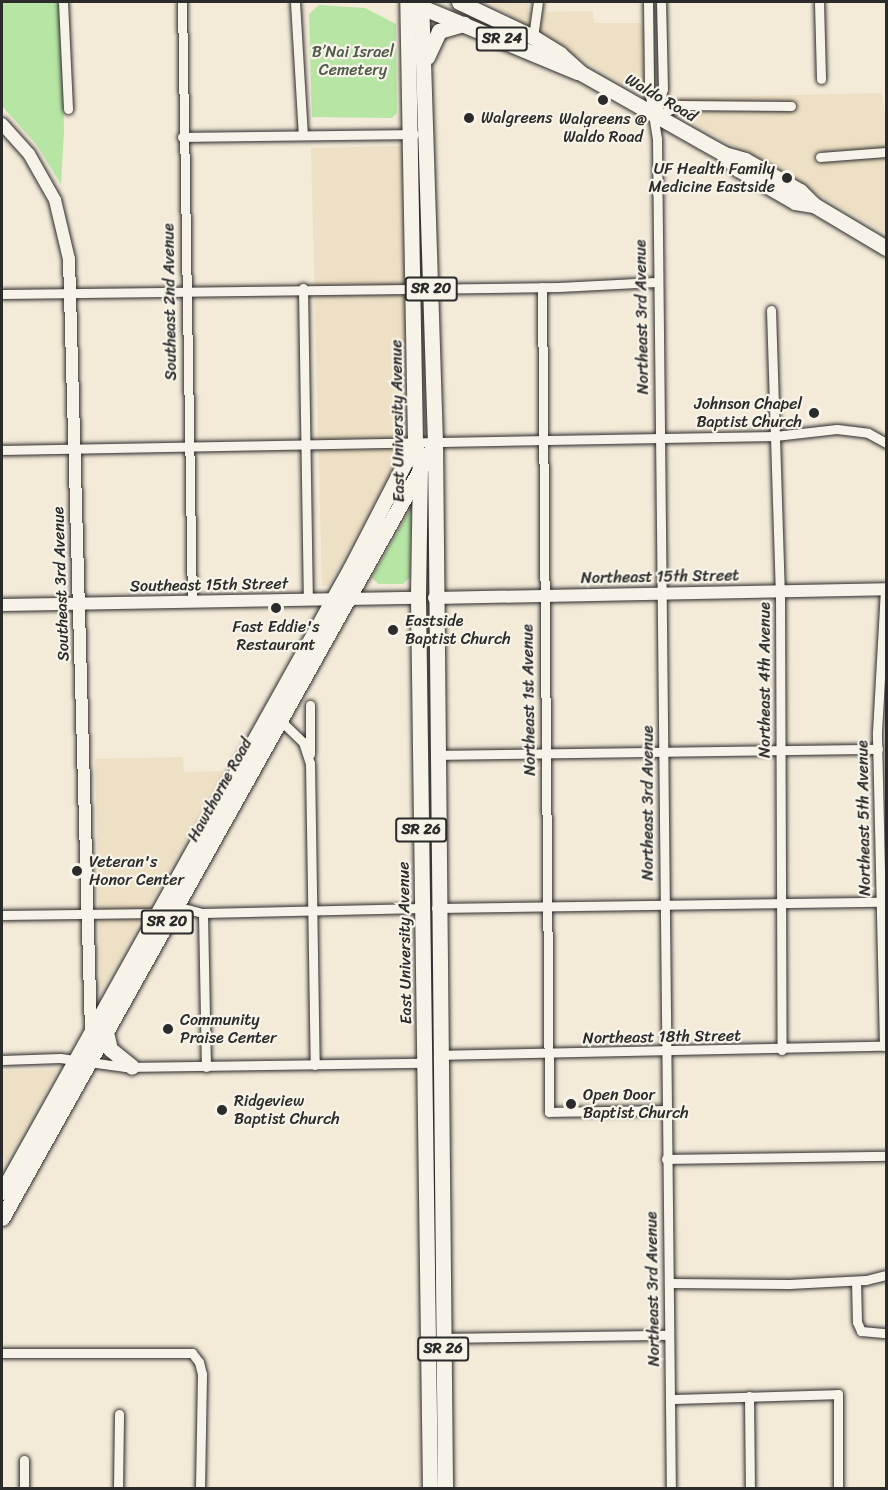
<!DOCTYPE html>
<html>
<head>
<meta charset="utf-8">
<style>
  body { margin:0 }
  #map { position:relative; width:888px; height:1490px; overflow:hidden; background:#f3ead8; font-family:Sriracha,sans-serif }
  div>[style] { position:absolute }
  .built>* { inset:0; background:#eee0c4 }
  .green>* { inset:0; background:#b6e5a4 }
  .roads { filter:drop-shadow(0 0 2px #2b2b2b) drop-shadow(0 0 2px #2b2b2b) }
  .minor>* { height:9px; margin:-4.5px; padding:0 4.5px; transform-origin:4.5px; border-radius:4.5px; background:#f7f3e8 }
  .tertiary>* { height:12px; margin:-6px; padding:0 6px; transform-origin:6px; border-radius:6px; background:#f7f3e8 }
  .primary>* { height:15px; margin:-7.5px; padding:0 7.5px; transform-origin:7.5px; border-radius:7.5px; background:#f7f3e8 }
  .trunk>* { height:15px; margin:-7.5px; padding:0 7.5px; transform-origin:7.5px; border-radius:7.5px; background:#f7f3e8 }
  .dots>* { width:16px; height:16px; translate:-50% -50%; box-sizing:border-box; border:3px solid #f7f3e8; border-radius:50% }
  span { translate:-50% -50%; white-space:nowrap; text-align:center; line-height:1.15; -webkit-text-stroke:4.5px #f7f3e8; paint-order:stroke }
  .shield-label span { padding:2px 4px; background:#f7f3e8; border:2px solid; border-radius:4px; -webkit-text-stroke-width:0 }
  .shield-label { font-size:15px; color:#2b2b2b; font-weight:700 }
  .park-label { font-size:16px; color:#4e5a49 }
  .street-label { font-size:16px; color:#2b2b2b }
  .poi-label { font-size:16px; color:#2b2b2b }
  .left { translate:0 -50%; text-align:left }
  .right { translate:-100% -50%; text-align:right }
  .frame { position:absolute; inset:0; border:3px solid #2b2b2b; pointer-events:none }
</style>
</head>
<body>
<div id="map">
  <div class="built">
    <i style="clip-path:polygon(490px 2px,528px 2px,528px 12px,593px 11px,594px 23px,641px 23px,673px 98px,882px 93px,886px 120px,886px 233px,546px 39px)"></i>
    <i style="clip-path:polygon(402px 146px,407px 429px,398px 459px,328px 586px,322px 586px,311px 148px)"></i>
    <i style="clip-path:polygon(183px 757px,184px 772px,224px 771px,101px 991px,95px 759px)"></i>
    <i style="clip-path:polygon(57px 1070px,2px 1169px,2px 1071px)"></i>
  </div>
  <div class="green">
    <i style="clip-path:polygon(2px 3px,58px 3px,61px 7px,64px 131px,61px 184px,36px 144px,2px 106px)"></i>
    <i style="clip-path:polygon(319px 5px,365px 8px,396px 24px,397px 113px,392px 118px,312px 117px,309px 14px)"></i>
    <i style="clip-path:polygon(411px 508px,410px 577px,403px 584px,378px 584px,372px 577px)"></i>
  </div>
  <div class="roads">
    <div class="minor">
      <i style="left:63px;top:2px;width:107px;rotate:87.3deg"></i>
      <i style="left:182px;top:2px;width:600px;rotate:89.05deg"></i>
      <i style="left:295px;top:2px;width:133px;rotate:86.6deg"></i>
      <i style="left:648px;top:2px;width:87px;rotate:89.3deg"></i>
      <i style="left:649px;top:89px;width:51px;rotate:80.9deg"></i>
      <i style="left:657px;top:139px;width:1349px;rotate:89.41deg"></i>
      <i style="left:819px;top:2px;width:77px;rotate:88.5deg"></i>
      <i style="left:533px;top:37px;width:35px;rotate:-82deg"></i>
      <i style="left:657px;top:114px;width:26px;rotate:-77deg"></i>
      <i style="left:663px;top:89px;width:87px;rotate:-91.3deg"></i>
      <i style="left:656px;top:117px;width:26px;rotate:-28deg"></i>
      <i style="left:679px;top:105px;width:112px;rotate:0.5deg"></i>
      <i style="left:182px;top:137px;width:232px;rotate:-0.7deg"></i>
      <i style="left:820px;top:157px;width:66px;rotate:-4.3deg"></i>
      <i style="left:542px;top:287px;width:825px;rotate:89.51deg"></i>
      <i style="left:549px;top:1112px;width:116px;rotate:-1deg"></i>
      <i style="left:303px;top:288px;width:312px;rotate:89.1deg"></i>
      <i style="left:2px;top:294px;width:557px;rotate:-0.72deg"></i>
      <i style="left:559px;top:287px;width:97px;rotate:-3deg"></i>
      <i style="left:771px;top:310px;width:281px;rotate:88.2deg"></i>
      <i style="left:780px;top:591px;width:459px;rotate:89.8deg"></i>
      <i style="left:2px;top:450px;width:773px;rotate:-1.04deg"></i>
      <i style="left:775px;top:436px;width:62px;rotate:-6.4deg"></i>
      <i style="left:837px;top:429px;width:31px;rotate:7deg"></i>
      <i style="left:868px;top:433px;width:21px;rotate:29deg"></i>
      <i style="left:310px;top:705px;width:49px;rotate:90deg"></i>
      <i style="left:279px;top:719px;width:33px;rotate:44deg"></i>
      <i style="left:303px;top:742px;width:22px;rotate:72deg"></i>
      <i style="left:310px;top:763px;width:302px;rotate:89.1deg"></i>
      <i style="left:436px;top:755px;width:442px;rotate:-0.8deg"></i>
      <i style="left:176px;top:906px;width:28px;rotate:15deg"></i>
      <i style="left:203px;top:913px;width:219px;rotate:-1.3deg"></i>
      <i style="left:436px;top:908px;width:444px;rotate:-0.8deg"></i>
      <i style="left:203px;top:913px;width:154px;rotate:88.9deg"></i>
      <i style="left:2px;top:915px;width:155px;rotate:-0.7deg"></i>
      <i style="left:884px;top:1046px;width:314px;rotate:-91.3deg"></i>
      <i style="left:877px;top:732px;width:143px;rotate:-86.8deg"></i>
      <i style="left:438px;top:1055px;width:448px;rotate:-1.2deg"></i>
      <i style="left:2px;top:1060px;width:58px;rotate:-2deg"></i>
      <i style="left:60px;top:1058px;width:66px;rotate:7.9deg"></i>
      <i style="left:125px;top:1067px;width:299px;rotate:-0.8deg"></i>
      <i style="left:666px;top:1159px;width:220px;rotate:-0.8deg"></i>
      <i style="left:856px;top:1281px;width:41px;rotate:88.6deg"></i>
      <i style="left:857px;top:1322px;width:10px;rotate:66deg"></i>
      <i style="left:861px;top:1331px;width:25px;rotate:5deg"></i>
      <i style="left:669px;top:1283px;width:120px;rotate:0.5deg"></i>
      <i style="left:789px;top:1284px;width:77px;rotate:-3deg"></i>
      <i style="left:866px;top:1280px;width:21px;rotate:-14deg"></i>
      <i style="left:443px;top:1338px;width:226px;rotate:-0.8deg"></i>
      <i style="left:2px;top:1353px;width:190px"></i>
      <i style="left:192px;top:1353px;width:11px;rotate:52deg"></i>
      <i style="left:199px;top:1362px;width:12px;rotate:76deg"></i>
      <i style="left:202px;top:1374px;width:114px;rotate:91deg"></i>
      <i style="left:749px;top:1396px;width:92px;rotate:89.4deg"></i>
      <i style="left:670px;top:1399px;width:168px;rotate:-1.7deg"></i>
      <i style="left:838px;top:1394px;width:94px;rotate:90deg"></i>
      <i style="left:24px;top:1488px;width:28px;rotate:-90deg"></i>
      <i style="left:118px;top:1488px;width:74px;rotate:-89.2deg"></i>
    </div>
    <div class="tertiary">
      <i style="left:2px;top:124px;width:40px;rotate:48deg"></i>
      <i style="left:29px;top:154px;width:53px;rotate:60.5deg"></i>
      <i style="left:55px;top:200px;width:61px;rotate:76.7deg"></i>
      <i style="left:69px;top:259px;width:774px;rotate:88.37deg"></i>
      <i style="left:434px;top:598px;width:452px;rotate:-1.1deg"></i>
      <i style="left:2px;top:605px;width:416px;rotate:-1deg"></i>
    </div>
    <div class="primary">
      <i style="left:415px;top:443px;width:25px;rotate:79deg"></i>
      <i style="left:420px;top:468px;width:130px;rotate:90.9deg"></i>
      <i style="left:418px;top:598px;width:890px;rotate:89.23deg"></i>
      <i style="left:435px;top:443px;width:1045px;rotate:89.45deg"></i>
    </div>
    <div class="trunk">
      <i style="left:459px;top:2px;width:82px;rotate:25.3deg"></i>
      <i style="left:533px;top:37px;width:32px;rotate:32deg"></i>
      <i style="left:560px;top:54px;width:28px;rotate:42deg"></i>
      <i style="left:581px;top:73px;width:138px;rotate:29.5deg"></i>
      <i style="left:701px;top:141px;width:26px;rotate:29deg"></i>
      <i style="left:724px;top:154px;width:22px;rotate:16deg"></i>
      <i style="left:745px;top:160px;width:63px;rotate:29.4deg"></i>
      <i style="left:800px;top:191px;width:20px;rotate:45deg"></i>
      <i style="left:814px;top:205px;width:84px;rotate:30.8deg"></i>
      <i style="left:414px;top:4px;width:177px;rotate:22.6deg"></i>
      <i style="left:427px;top:57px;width:29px;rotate:-65deg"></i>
      <i style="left:439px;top:31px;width:26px;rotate:-16deg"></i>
      <i style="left:724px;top:154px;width:21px;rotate:47deg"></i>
      <i style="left:738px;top:169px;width:66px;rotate:30.1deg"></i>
      <i style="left:795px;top:202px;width:19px;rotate:9deg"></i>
      <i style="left:106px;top:1032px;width:17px;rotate:77deg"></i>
      <i style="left:110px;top:1049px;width:28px;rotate:39deg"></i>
      <i style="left:2px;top:1192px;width:716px;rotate:-60.82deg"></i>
      <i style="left:351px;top:567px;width:140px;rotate:-62.7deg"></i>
      <i style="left:415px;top:443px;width:441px;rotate:-91deg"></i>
      <i style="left:2px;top:1218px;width:888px;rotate:-60.81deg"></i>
      <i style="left:435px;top:443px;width:441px;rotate:-91.8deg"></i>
    </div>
  </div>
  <div class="dots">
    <i style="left:603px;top:100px;background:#2b2b2b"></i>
    <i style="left:469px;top:118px;background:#2b2b2b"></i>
    <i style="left:787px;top:178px;background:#2b2b2b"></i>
    <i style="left:814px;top:413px;background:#2b2b2b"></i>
    <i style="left:276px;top:608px;background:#2b2b2b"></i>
    <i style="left:393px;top:630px;background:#2b2b2b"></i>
    <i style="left:77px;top:871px;background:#2b2b2b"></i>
    <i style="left:168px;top:1029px;background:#2b2b2b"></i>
    <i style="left:571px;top:1104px;background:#2b2b2b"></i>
    <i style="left:222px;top:1110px;background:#2b2b2b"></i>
  </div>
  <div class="shield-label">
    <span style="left:502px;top:39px">SR 24</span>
    <span style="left:431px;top:289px">SR 20</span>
    <span style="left:421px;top:830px">SR 26</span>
    <span style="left:167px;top:922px">SR 20</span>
    <span style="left:443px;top:1349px">SR 26</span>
  </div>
  <div class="park-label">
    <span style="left:353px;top:61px">B’Nai Israel<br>Cemetery</span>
  </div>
  <div class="street-label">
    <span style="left:661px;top:98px;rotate:30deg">Waldo Road</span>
    <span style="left:170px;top:302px;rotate:-91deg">Southeast 2nd Avenue</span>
    <span style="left:642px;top:317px;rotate:-91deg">Northeast 3rd Avenue</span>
    <span style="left:398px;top:421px;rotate:-91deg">East University Avenue</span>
    <span style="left:660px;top:577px;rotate:-1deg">Northeast 15th Street</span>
    <span style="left:61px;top:584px;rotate:-92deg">Southeast 3rd Avenue</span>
    <span style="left:209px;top:585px;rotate:-1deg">Southeast 15th Street</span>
    <span style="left:765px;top:680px;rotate:-90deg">Northeast 4th Avenue</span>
    <span style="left:529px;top:700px;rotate:-91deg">Northeast 1st Avenue</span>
    <span style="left:220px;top:790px;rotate:-61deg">Hawthorne Road</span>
    <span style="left:648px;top:803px;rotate:-90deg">Northeast 3rd Avenue</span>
    <span style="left:864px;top:818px;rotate:-91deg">Northeast 5th Avenue</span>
    <span style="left:405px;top:943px;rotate:-91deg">East University Avenue</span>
    <span style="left:662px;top:1037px;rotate:-1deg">Northeast 18th Street</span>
    <span style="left:653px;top:1289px;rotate:-91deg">Northeast 3rd Avenue</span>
  </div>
  <div class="poi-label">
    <span class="left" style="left:481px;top:118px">Walgreens</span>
    <span style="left:603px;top:128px">Walgreens @<br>Waldo Road</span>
    <span class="right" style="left:775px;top:178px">UF Health Family<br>Medicine Eastside</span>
    <span class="right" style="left:802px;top:413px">Johnson Chapel<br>Baptist Church</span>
    <span class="left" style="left:405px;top:630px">Eastside<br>Baptist Church</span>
    <span style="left:276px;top:636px">Fast Eddie's<br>Restaurant</span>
    <span class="left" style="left:89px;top:871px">Veteran's<br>Honor Center</span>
    <span class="left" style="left:180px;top:1029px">Community<br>Praise Center</span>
    <span class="left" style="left:583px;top:1104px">Open Door<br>Baptist Church</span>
    <span class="left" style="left:234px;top:1110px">Ridgeview<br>Baptist Church</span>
  </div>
  <div class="frame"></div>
</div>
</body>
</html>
